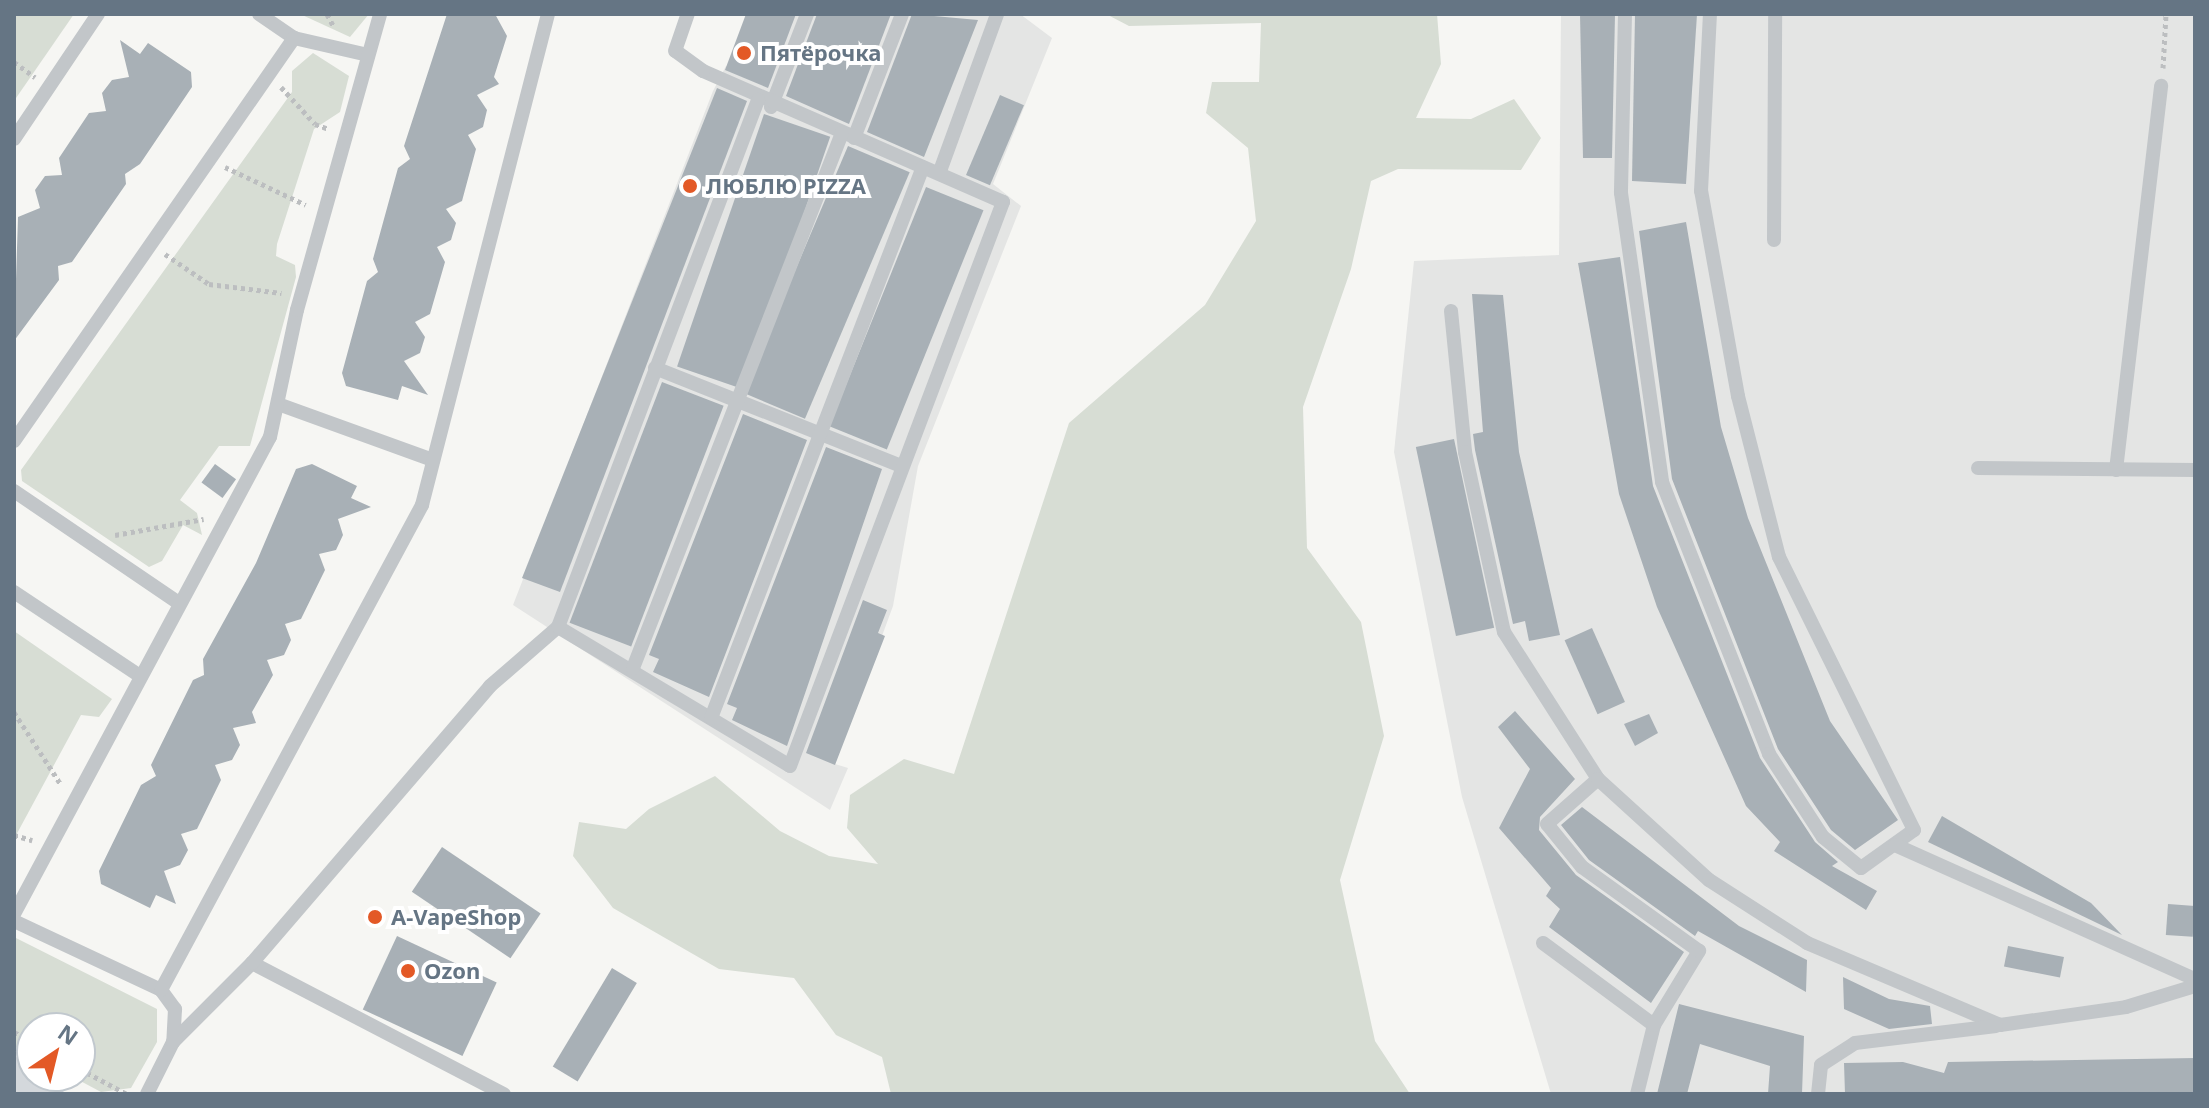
<!DOCTYPE html>
<html>
<head>
<meta charset="utf-8">
<style>
  body { margin:0 }
  #map { position:relative; width:2209px; height:1108px; overflow:hidden; background:#f6f6f3; font-family:"Noto Sans",sans-serif }
  div>[style] { position:absolute }
  .built>* { inset:0; background:#e4e5e4 }
  .green>* { inset:0; background:#d7ddd4 }
  .building>* { inset:0; background:#a8b0b6; transform-origin:0 0 }
  .path>* { height:5px; margin-top:-2.5px; transform-origin:0; background:repeating-linear-gradient(90deg,#bcbec0 0 4px,transparent 0 8px) }
  .lane>* { height:14px; margin:-7px; padding:0 7px; transform-origin:7px; border-radius:7px; background:#c2c6c9 }
  .secondary>* { height:40px; margin:-20px; padding:0 20px; transform-origin:20px; border-radius:20px; background:#d4d8dc }
  .dots>* { width:22px; height:22px; translate:-50% -50%; box-sizing:border-box; border:4px solid #fff; border-radius:50% }
  span { translate:-50% -50%; white-space:nowrap; text-align:center; line-height:1.15; -webkit-text-stroke:8px #fff; paint-order:stroke }
  .poi-label { font-size:22px; color:#657584; font-weight:700 }
  .left { translate:0 -50%; text-align:left }
  .frame { position:absolute; inset:0; border:16px solid #657584; pointer-events:none }
  .north { position:absolute; left:16px; top:1012px; width:80px; height:80px; box-sizing:border-box; background:#fff; border:2px solid #c1c8ce; border-radius:50%; rotate:35deg; font-size:22px; font-weight:700; line-height:32px; text-align:center; color:#657584 }
  .north::after { content:''; display:block; margin:auto; width:28px; height:36px; background:#e35926; clip-path:polygon(50% 0,100% 100%,50% 72%,0 100%) }
</style>
</head>
<body>
<div id="map">
  <div class="built">
    <i style="clip-path:polygon(787px 14px,1020px 14px,1052px 38px,993px 184px,1021px 206px,918px 466px,893px 606px,835px 764px,848px 768px,830px 810px,513px 605px,713px 91px,726px 66px,761px 80px)"></i>
    <i style="clip-path:polygon(1561px 14px,2195px 14px,2195px 1094px,1551px 1094px,1462px 797px,1394px 452px,1414px 261px,1559px 255px)"></i>
  </div>
  <div class="green">
    <i style="clip-path:polygon(14px 14px,74px 14px,14px 101px)"></i>
    <i style="clip-path:polygon(300px 14px,369px 14px,350px 37px)"></i>
    <i style="clip-path:polygon(1106px 14px,1437px 14px,1441px 64px,1416px 118px,1471px 119px,1514px 99px,1541px 138px,1521px 170px,1398px 169px,1371px 181px,1351px 269px,1303px 407px,1307px 548px,1361px 622px,1384px 736px,1340px 880px,1375px 1041px,1410px 1094px,891px 1094px,882px 1057px,836px 1035px,794px 978px,719px 969px,613px 908px,573px 856px,579px 822px,626px 829px,649px 809px,715px 776px,780px 831px,829px 856px,878px 864px,847px 828px,850px 795px,904px 759px,954px 774px,1069px 423px,1205px 305px,1256px 221px,1248px 148px,1206px 113px,1212px 82px,1259px 82px,1261px 23px,1129px 26px)"></i>
    <i style="clip-path:polygon(313px 53px,349px 76px,340px 112px,314px 129px,277px 244px,276px 256px,295px 265px,296px 277px,250px 446px,219px 446px,180px 500px,197px 513px,202px 535px,183px 525px,162px 561px,149px 567px,22px 481px,21px 470px,292px 92px,292px 71px)"></i>
    <i style="clip-path:polygon(14px 631px,112px 699px,99px 717px,81px 715px,14px 839px)"></i>
    <i style="clip-path:polygon(14px 937px,157px 1009px,157px 1042px,131px 1088px,101px 1092px,71px 1076px,80px 1076px,80px 1028px,32px 1028px,32px 1056px,14px 1046px)"></i>
  </div>
  <div class="building">
    <i style="clip-path:polygon(447px 14px,495px 14px,507px 36px,494px 77px,499px 84px,477px 95px,487px 110px,483px 127px,468px 135px,476px 149px,462px 201px,446px 209px,456px 223px,451px 240px,437px 247px,445px 262px,430px 314px,415px 322px,425px 337px,420px 353px,404px 361px,428px 395px,402px 386px,398px 400px,346px 386px,342px 373px,367px 281px,378px 272px,373px 259px,398px 168px,410px 159px,404px 146px)"></i>
    <i style="clip-path:polygon(746px 14px,796px 14px,768px 88px,725px 70px)"></i>
    <i style="clip-path:polygon(817px 14px,891px 14px,849px 124px,786px 96px)"></i>
    <i style="clip-path:polygon(912px 14px,978px 20px,924px 157px,867px 132px)"></i>
    <i style="clip-path:polygon(1580px 14px,1615px 14px,1612px 158px,1583px 158px)"></i>
    <i style="clip-path:polygon(1635px 14px,1697px 14px,1686px 184px,1632px 181px)"></i>
    <i style="clip-path:polygon(120px 40px,140px 54px,148px 43px,191px 72px,192px 87px,140px 164px,125px 174px,126px 184px,72px 262px,58px 266px,59px 280px,14px 341px,18px 217px,40px 208px,35px 190px,45px 176px,62px 175px,59px 158px,89px 113px,106px 111px,102px 93px,112px 80px,129px 77px)"></i>
    <i style="clip-path:polygon(717px 88px,747px 101px,560px 592px,522px 578px)"></i>
    <i style="left:1000px;top:95px;width:26px;height:87px;rotate:23deg"></i>
    <i style="left:764px;top:114px;width:70px;height:267px;rotate:19deg"></i>
    <i style="left:848px;top:146px;width:67px;height:268px;rotate:23deg"></i>
    <i style="left:926px;top:187px;width:62px;height:258px;rotate:22deg"></i>
    <i style="clip-path:polygon(1686px 222px,1721px 427px,1748px 518px,1830px 721px,1898px 820px,1855px 850px,1831px 830px,1778px 749px,1672px 479px,1639px 231px)"></i>
    <i style="clip-path:polygon(1620px 257px,1653px 486px,1760px 758px,1815px 842px,1838px 862px,1832px 866px,1877px 891px,1866px 910px,1774px 851px,1780px 842px,1746px 806px,1657px 607px,1619px 494px,1578px 263px)"></i>
    <i style="clip-path:polygon(1472px 294px,1503px 295px,1519px 452px,1560px 635px,1529px 641px,1525px 621px,1513px 624px,1475px 450px,1473px 434px,1483px 432px)"></i>
    <i style="left:662px;top:382px;width:66px;height:258px;rotate:21deg"></i>
    <i style="clip-path:polygon(743px 414px,807px 440px,709px 697px,653px 672px,659px 659px,649px 655px)"></i>
    <i style="left:1454px;top:439px;width:193px;height:39px;rotate:78deg"></i>
    <i style="clip-path:polygon(826px 447px,882px 469px,787px 746px,732px 720px,737px 708px,727px 704px)"></i>
    <i style="left:215px;top:464px;width:26px;height:23px;rotate:36deg"></i>
    <i style="clip-path:polygon(312px 464px,357px 486px,351px 498px,371px 507px,338px 519px,343px 535px,336px 550px,319px 554px,325px 570px,301px 619px,285px 624px,291px 640px,284px 655px,267px 660px,273px 675px,252px 712px,256px 723px,233px 728px,240px 745px,232px 760px,215px 765px,221px 780px,197px 829px,181px 834px,188px 850px,180px 865px,164px 871px,176px 904px,156px 895px,150px 908px,101px 884px,99px 871px,141px 785px,156px 776px,151px 765px,193px 680px,204px 675px,203px 659px,256px 563px,296px 469px)"></i>
    <i style="clip-path:polygon(863px 600px,887px 610px,878px 633px,885px 636px,835px 765px,806px 753px)"></i>
    <i style="left:1592px;top:628px;width:81px;height:30px;rotate:66deg"></i>
    <i style="clip-path:polygon(1515px 711px,1575px 779px,1540px 817px,1539px 830px,1576px 875px,1684px 952px,1651px 1003px,1549px 927px,1560px 909px,1546px 896px,1551px 888px,1499px 828px,1530px 769px,1498px 727px)"></i>
    <i style="clip-path:polygon(1649px 714px,1658px 733px,1635px 746px,1624px 724px)"></i>
    <i style="clip-path:polygon(1582px 807px,1739px 926px,1807px 960px,1806px 992px,1698px 931px,1695px 936px,1589px 860px,1561px 825px)"></i>
    <i style="clip-path:polygon(1942px 816px,2091px 903px,2122px 935px,1928px 842px)"></i>
    <i style="left:442px;top:847px;width:119px;height:54px;rotate:34deg"></i>
    <i style="left:2168px;top:904px;width:27px;height:31px;rotate:4deg"></i>
    <i style="left:397px;top:936px;width:110px;height:81px;rotate:25deg"></i>
    <i style="left:2008px;top:946px;width:57px;height:21px;rotate:11deg"></i>
    <i style="left:612px;top:968px;width:29px;height:115px;rotate:31deg"></i>
    <i style="clip-path:polygon(1843px 977px,1889px 999px,1930px 1006px,1932px 1024px,1889px 1029px,1844px 1009px)"></i>
    <i style="clip-path:polygon(1679px 1004px,1804px 1036px,1802px 1094px,1768px 1094px,1770px 1066px,1700px 1044px,1687px 1094px,1657px 1094px)"></i>
    <i style="clip-path:polygon(2195px 1058px,2195px 1094px,1845px 1094px,1844px 1063px,1903px 1062px,1944px 1073px,1948px 1062px)"></i>
  </div>
  <div class="path">
    <i style="left:327px;top:14px;width:15px;rotate:62deg"></i>
    <i style="left:14px;top:62px;width:26px;rotate:36deg"></i>
    <i style="left:2163px;top:68px;width:54px;rotate:-86.8deg"></i>
    <i style="left:281px;top:87px;width:50px;rotate:47.4deg"></i>
    <i style="left:315px;top:124px;width:15px;rotate:20deg"></i>
    <i style="left:225px;top:167px;width:89px;rotate:25.1deg"></i>
    <i style="left:165px;top:254px;width:53px;rotate:34.3deg"></i>
    <i style="left:209px;top:284px;width:73px;rotate:7.1deg"></i>
    <i style="left:115px;top:535px;width:90px;rotate:-10.2deg"></i>
    <i style="left:14px;top:712px;width:85px;rotate:57.1deg"></i>
    <i style="left:14px;top:835px;width:19px;rotate:16deg"></i>
    <i style="left:14px;top:1032px;width:21px;rotate:29deg"></i>
    <i style="left:80px;top:1069px;width:53px;rotate:28deg"></i>
  </div>
  <div class="lane">
    <i style="left:259px;top:14px;width:42px;rotate:34.4deg"></i>
    <i style="left:294px;top:38px;width:76px;rotate:12.9deg"></i>
    <i style="left:1625px;top:14px;width:179px;rotate:91.3deg"></i>
    <i style="left:1621px;top:193px;width:292px;rotate:81.9deg"></i>
    <i style="left:1662px;top:482px;width:292px;rotate:68.5deg"></i>
    <i style="left:1769px;top:754px;width:99px;rotate:57deg"></i>
    <i style="left:1823px;top:837px;width:49px;rotate:39.2deg"></i>
    <i style="left:1861px;top:868px;width:65px;rotate:-35.6deg"></i>
    <i style="left:1914px;top:830px;width:305px;rotate:-116.3deg"></i>
    <i style="left:1779px;top:557px;width:166px;rotate:-104.3deg"></i>
    <i style="left:1738px;top:396px;width:208px;rotate:-100.2deg"></i>
    <i style="left:1701px;top:191px;width:177px;rotate:-87.1deg"></i>
    <i style="left:771px;top:107px;width:100px;rotate:-68.8deg"></i>
    <i style="left:854px;top:138px;width:133px;rotate:-68.8deg"></i>
    <i style="left:14px;top:139px;width:151px;rotate:-56.1deg"></i>
    <i style="left:940px;top:171px;width:167px;rotate:-70deg"></i>
    <i style="left:1774px;top:240px;width:226px;rotate:-89.7deg"></i>
    <i style="left:1451px;top:311px;width:142px;rotate:84.3deg"></i>
    <i style="left:1465px;top:452px;width:184px;rotate:77.8deg"></i>
    <i style="left:1504px;top:632px;width:174px;rotate:57.4deg"></i>
    <i style="left:655px;top:368px;width:265px;rotate:21.7deg"></i>
    <i style="left:278px;top:404px;width:165px;rotate:19.9deg"></i>
    <i style="left:14px;top:441px;width:491px;rotate:-55.2deg"></i>
    <i style="left:1978px;top:468px;width:217px;rotate:0.5deg"></i>
    <i style="left:2116px;top:470px;width:387px;rotate:-83.3deg"></i>
    <i style="left:14px;top:491px;width:199px;rotate:34.2deg"></i>
    <i style="left:14px;top:592px;width:151px;rotate:33.7deg"></i>
    <i style="left:558px;top:627px;width:270px;rotate:30.9deg"></i>
    <i style="left:790px;top:766px;width:603px;rotate:-69.31deg"></i>
    <i style="left:1003px;top:202px;width:327px;rotate:-156.4deg"></i>
    <i style="left:703px;top:71px;width:34px;rotate:-144deg"></i>
    <i style="left:675px;top:51px;width:39px;rotate:-71deg"></i>
    <i style="left:633px;top:668px;width:574px;rotate:-68.66deg"></i>
    <i style="left:711px;top:718px;width:590px;rotate:-68.96deg"></i>
    <i style="left:1895px;top:845px;width:329px;rotate:24.1deg"></i>
    <i style="left:14px;top:914px;width:541px;rotate:-61.78deg"></i>
    <i style="left:270px;top:437px;width:130px;rotate:-78deg"></i>
    <i style="left:297px;top:310px;width:307px;rotate:-74.3deg"></i>
    <i style="left:14px;top:921px;width:162px;rotate:25.1deg"></i>
    <i style="left:161px;top:990px;width:24px;rotate:54deg"></i>
    <i style="left:175px;top:1009px;width:33px;rotate:93deg"></i>
    <i style="left:1543px;top:943px;width:138px;rotate:36.5deg"></i>
    <i style="left:1654px;top:1025px;width:71px;rotate:103.8deg"></i>
    <i style="left:252px;top:963px;width:284px;rotate:27.5deg"></i>
    <i style="left:161px;top:990px;width:551px;rotate:-61.71deg"></i>
    <i style="left:422px;top:505px;width:507px;rotate:-75.61deg"></i>
    <i style="left:1654px;top:1025px;width:87px;rotate:-58.7deg"></i>
    <i style="left:1699px;top:951px;width:144px;rotate:-144.3deg"></i>
    <i style="left:1582px;top:867px;width:55px;rotate:-129.1deg"></i>
    <i style="left:1547px;top:824px;width:68px;rotate:-41.4deg"></i>
    <i style="left:1598px;top:779px;width:150px;rotate:42.3deg"></i>
    <i style="left:1709px;top:880px;width:117px;rotate:32.7deg"></i>
    <i style="left:1807px;top:943px;width:210px;rotate:23deg"></i>
    <i style="left:2000px;top:1025px;width:127px;rotate:-8.1deg"></i>
    <i style="left:2126px;top:1007px;width:72px;rotate:-16.9deg"></i>
    <i style="left:147px;top:1094px;width:58px;rotate:-63.4deg"></i>
    <i style="left:173px;top:1042px;width:112px;rotate:-45deg"></i>
    <i style="left:252px;top:963px;width:365px;rotate:-49.3deg"></i>
    <i style="left:490px;top:686px;width:90px;rotate:-40.9deg"></i>
    <i style="left:558px;top:627px;width:564px;rotate:-69.22deg"></i>
    <i style="left:1818px;top:1094px;width:29px;rotate:-84deg"></i>
    <i style="left:1821px;top:1065px;width:40px;rotate:-32.9deg"></i>
    <i style="left:1855px;top:1043px;width:142px;rotate:-6.9deg"></i>
  </div>
  <div class="secondary">
    <i style="left:14px;top:1077px;width:34px;rotate:30deg"></i>
  </div>
  <div class="dots">
    <i style="left:744px;top:53px;background:#e35926"></i>
    <i style="left:690px;top:186px;background:#e35926"></i>
    <i style="left:375px;top:917px;background:#e35926"></i>
    <i style="left:408px;top:971px;background:#e35926"></i>
  </div>
  <div class="poi-label">
    <span class="left" style="left:760px;top:53px">Пятёрочка</span>
    <span class="left" style="left:706px;top:186px">ЛЮБЛЮ PIZZA</span>
    <span class="left" style="left:391px;top:917px">A-VapeShop</span>
    <span class="left" style="left:424px;top:971px">Ozon</span>
  </div>
  <div class="frame"></div>
  <div class="north">N</div>
</div>
</body>
</html>
